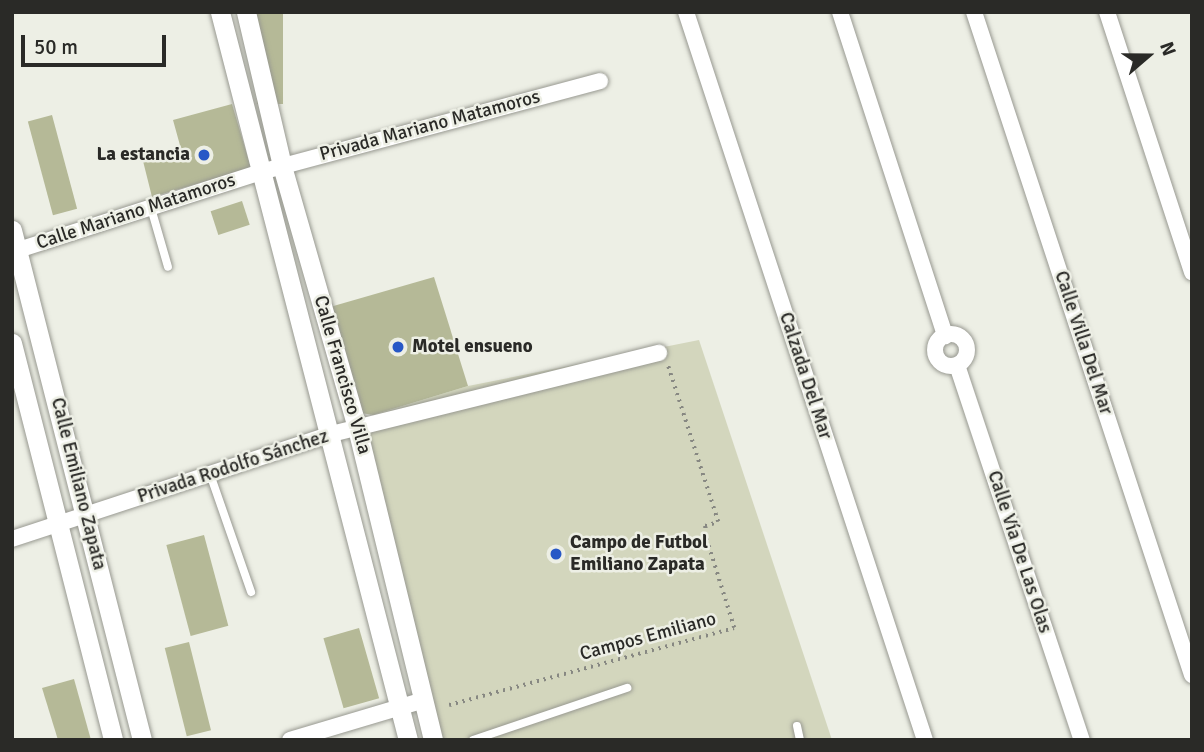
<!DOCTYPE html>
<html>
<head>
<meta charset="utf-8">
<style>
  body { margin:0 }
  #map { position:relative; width:1204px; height:752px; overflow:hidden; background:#edefe5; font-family:Signika,sans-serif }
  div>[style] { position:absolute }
  .green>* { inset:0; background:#d3d6bd }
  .building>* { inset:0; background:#b5b997; transform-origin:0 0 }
  .path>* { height:3.5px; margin-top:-1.75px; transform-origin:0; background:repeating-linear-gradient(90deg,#878882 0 2px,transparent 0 7px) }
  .roads { filter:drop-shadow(0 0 2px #989991) drop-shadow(0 0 2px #989991) }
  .service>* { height:8px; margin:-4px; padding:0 4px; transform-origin:4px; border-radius:4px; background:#fff }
  .minor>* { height:16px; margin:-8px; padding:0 8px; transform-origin:8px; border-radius:8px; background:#fff }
  .minor>.ring { margin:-8px; padding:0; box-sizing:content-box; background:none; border:16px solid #fff; border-radius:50% }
  .tertiary>* { height:19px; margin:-9.5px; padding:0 9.5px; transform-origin:9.5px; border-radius:9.5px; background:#fff }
  .dots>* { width:19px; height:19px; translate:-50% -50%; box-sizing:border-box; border:4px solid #edefe5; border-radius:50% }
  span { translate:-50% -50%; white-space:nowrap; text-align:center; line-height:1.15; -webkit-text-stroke:5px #edefe5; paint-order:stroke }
  .street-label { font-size:19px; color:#2a2a27 }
  .poi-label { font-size:19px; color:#2a2a27; font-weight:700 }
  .right { translate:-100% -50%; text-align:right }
  .left { translate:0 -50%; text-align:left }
  .frame { position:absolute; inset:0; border:14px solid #2a2a27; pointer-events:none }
  .north { position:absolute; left:1113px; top:21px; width:70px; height:70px; -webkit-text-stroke:5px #edefe5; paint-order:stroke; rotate:70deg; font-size:19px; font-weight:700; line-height:28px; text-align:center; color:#2a2a27 }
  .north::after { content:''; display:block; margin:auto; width:24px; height:32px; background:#2a2a27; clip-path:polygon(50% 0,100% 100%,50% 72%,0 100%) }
  .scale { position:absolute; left:21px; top:35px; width:145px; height:32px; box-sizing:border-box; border:4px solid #2a2a27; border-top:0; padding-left:9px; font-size:21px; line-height:24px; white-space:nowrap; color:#2a2a27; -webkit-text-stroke:5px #edefe5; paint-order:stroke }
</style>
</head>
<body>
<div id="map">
  <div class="green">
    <i style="clip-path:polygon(699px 340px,832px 740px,438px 740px,363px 448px,373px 415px,468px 386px)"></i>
  </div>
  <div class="building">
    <i style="left:257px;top:12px;width:26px;height:92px"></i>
    <i style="clip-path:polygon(232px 104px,251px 168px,152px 197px,143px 161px,181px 149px,173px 120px)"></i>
    <i style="left:52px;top:115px;width:97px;height:25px;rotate:75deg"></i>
    <i style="left:242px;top:201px;width:25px;height:33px;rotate:72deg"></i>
    <i style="clip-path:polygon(434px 277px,468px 386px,373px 415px,361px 413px,330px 307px)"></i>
    <i style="left:204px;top:535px;width:94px;height:39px;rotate:75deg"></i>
    <i style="left:359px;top:628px;width:73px;height:37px;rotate:74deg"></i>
    <i style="left:189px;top:642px;width:91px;height:25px;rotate:76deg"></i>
    <i style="clip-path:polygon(74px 679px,91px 740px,58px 740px,42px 688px)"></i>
  </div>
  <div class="path">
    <i style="left:449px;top:705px;width:295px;rotate:-15.1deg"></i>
    <i style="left:734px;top:628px;width:97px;rotate:-107.3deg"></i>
    <i style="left:705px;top:535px;width:9px;rotate:-90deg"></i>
    <i style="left:705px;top:526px;width:14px;rotate:-17deg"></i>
    <i style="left:718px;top:522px;width:164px;rotate:-107.8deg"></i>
  </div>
  <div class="roads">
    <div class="service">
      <i style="left:151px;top:208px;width:61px;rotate:73.9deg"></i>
      <i style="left:210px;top:474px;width:125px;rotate:70.8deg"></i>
      <i style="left:797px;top:726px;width:14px;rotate:78deg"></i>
      <i style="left:473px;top:740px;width:163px;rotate:-18.7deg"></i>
    </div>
    <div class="minor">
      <i style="left:686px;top:12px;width:766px;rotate:71.83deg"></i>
      <i style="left:840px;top:12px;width:341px;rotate:72deg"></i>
      <i style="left:974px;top:12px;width:698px;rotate:71.8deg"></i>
      <i style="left:1107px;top:12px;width:274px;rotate:71.9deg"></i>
      <i style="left:12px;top:252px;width:262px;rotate:-17.8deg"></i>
      <i style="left:261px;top:172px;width:351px;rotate:-15deg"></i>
      <i class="ring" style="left:935px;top:334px;width:16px;height:16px"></i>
      <i style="left:957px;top:365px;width:395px;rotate:71.6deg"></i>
      <i style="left:12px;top:539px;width:336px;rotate:-18.2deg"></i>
      <i style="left:331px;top:434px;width:338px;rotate:-13.9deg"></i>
      <i style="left:290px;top:740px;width:140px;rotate:-16.6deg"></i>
    </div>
    <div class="tertiary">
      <i style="left:220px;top:12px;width:752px;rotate:75.52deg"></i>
      <i style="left:246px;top:12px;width:158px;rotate:76.8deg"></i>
      <i style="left:282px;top:166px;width:273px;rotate:74deg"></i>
      <i style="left:357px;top:428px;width:321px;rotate:76.3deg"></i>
      <i style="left:12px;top:230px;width:526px;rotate:75.7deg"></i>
      <i style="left:12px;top:343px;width:410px;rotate:75.7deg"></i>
    </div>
  </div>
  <div class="dots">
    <i style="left:204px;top:155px;background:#2758c6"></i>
    <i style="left:398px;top:347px;background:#2758c6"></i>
    <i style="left:556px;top:554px;background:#2758c6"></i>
  </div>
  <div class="street-label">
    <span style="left:430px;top:126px;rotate:-15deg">Privada Mariano Matamoros</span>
    <span style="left:136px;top:212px;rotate:-18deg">Calle Mariano Matamoros</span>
    <span style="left:1083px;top:343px;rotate:72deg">Calle Villa Del Mar</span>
    <span style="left:342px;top:375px;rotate:74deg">Calle Francisco Villa</span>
    <span style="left:805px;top:376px;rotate:72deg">Calzada Del Mar</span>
    <span style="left:233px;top:467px;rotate:-18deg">Privada Rodolfo Sánchez</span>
    <span style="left:78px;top:484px;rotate:76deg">Calle Emiliano Zapata</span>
    <span style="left:1019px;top:552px;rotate:72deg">Calle Vía De Las Olas</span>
    <span style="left:648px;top:637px;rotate:-15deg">Campos Emiliano</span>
  </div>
  <div class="poi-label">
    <span class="right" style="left:190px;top:155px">La estancia</span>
    <span class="left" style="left:412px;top:347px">Motel ensueno</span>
    <span class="left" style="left:570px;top:554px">Campo de Futbol<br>Emiliano Zapata</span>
  </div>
  <div class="frame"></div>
  <div class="north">N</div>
  <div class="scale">50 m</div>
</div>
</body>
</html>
